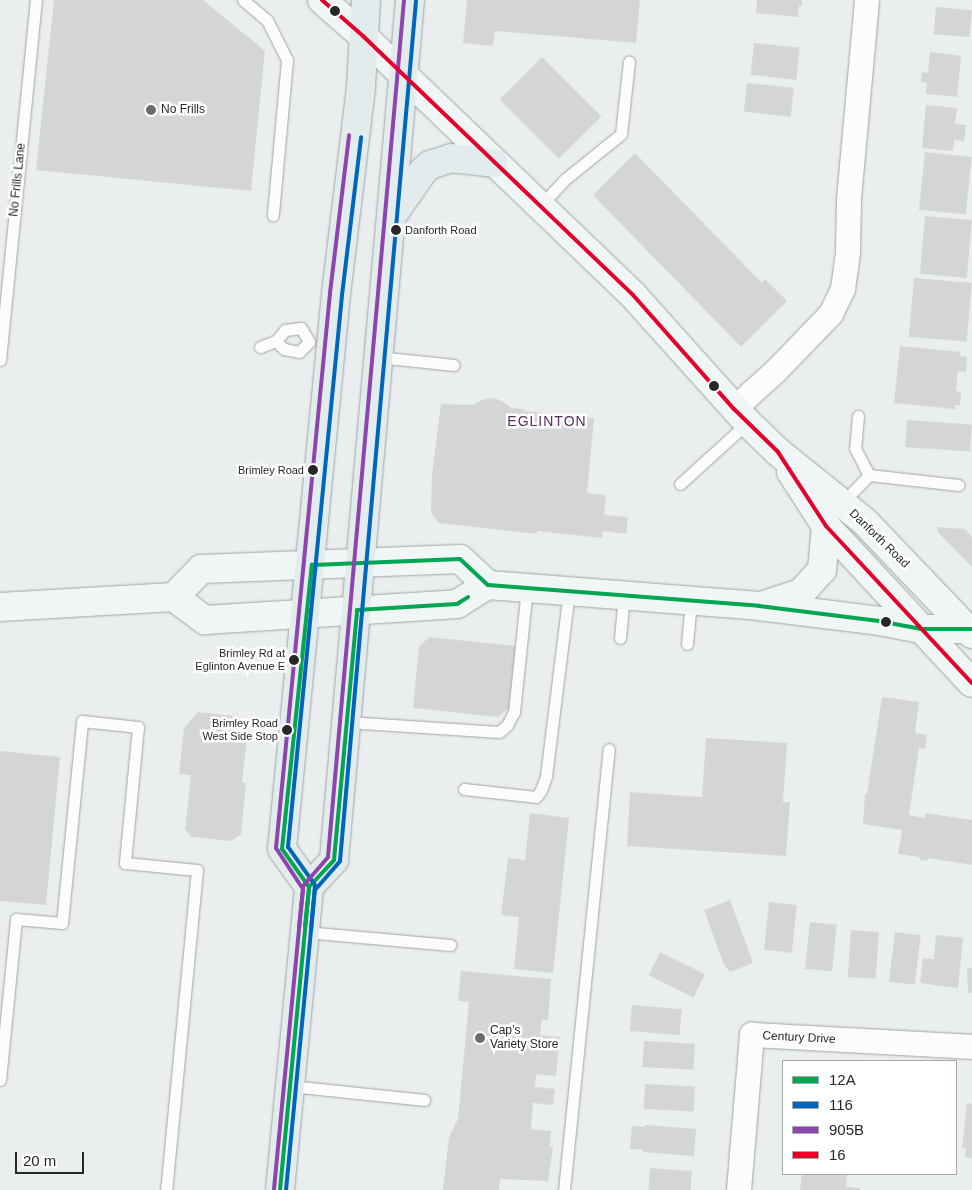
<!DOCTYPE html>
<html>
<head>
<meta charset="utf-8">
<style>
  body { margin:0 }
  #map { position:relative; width:972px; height:1190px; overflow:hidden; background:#ebeeee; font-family:Helvetica,sans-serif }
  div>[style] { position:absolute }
  .building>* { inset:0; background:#d4d5d6; transform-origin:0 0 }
  .roads { filter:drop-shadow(0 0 1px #a2a4a4) drop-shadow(0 0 1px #a2a4a4) }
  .lane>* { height:11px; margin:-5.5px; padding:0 5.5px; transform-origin:5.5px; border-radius:5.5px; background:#fcfcfc }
  .street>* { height:24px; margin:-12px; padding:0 12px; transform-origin:12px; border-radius:12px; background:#fcfcfc }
  .secondary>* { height:28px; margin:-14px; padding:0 14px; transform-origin:14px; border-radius:14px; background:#f0f5f5 }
  .primary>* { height:28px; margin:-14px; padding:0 14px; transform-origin:14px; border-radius:14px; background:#e3eced }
  .bus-1>* { height:4px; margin:-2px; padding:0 2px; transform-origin:2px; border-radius:2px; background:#00a651 }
  .bus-2>* { height:4px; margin:-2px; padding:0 2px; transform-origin:2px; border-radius:2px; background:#0065bd }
  .bus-3>* { height:4px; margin:-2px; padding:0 2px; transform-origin:2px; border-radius:2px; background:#8e44ad }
  .bus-4>* { height:4px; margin:-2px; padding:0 2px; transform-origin:2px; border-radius:2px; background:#e4002b }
  .dots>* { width:14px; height:14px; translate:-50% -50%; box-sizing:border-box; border:2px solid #fff; border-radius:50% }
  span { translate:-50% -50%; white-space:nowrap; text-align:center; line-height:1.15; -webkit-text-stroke:5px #fff; paint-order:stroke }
  .bus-label { font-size:11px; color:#262828 }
  .left { translate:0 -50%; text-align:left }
  .right { translate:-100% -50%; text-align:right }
  .poi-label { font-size:12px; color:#262828 }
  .street-label { font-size:12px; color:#262828 }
  .neighbourhood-label { font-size:14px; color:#582c5f; letter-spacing:1px }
  .legend { position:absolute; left:782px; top:1060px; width:175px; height:115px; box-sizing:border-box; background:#fff; border:1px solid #a8a9a9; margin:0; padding:6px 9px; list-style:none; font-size:15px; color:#262828 }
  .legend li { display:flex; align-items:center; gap:10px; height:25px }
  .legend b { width:25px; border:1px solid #a8a9a9 }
  .scale { position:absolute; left:15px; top:1152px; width:69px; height:22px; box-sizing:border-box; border:2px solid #262828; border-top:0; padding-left:6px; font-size:15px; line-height:18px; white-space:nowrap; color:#262828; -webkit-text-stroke:4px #fff; paint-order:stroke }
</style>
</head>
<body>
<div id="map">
  <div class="building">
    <i style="clip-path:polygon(54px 0,203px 0,265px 51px,251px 191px,36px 170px)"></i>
    <i style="clip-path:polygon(467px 0,640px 0,636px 43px,495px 31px,493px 46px,463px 43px)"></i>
    <i style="clip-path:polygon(757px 0,802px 0,802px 6px,799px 6px,798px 17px,756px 13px)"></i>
    <i style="left:936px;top:7px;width:36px;height:27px;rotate:5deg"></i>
    <i style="left:754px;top:43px;width:46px;height:32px;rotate:6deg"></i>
    <i style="clip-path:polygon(930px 52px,961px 56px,957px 97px,926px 94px,927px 83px,921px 82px,922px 72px,928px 73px)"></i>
    <i style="left:542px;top:57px;width:84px;height:60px;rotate:45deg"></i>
    <i style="left:747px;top:83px;width:47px;height:29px;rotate:6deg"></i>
    <i style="clip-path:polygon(926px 105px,957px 108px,955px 124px,966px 125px,964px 141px,954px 140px,953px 151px,922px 148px)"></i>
    <i style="left:925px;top:152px;width:47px;height:58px;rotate:6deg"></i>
    <i style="clip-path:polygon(635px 153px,762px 283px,765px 279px,787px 301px,741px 347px,593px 195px)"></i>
    <i style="left:925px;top:216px;width:47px;height:58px;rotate:5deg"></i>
    <i style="left:914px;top:278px;width:58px;height:59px;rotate:5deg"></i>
    <i style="clip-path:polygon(900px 346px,960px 352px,960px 356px,967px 357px,966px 372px,958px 371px,956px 391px,961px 392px,960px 405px,955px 405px,955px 409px,894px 403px)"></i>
    <i style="clip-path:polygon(494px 398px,502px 401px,511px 408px,524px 409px,524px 411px,594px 418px,587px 493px,606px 495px,604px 515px,628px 517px,626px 534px,603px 531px,602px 538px,537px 531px,537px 534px,439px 523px,431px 513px,432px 474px,441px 404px,473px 405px,482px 400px)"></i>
    <i style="left:907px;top:420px;width:65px;height:27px;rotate:4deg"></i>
    <i style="clip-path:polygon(938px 527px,965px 529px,972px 537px,972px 567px,937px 531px)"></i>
    <i style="clip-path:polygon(429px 637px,516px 646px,509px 708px,498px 717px,413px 708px,419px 647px)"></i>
    <i style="clip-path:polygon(882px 697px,919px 702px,915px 733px,927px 735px,925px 749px,919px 748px,909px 815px,925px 818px,925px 813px,972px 820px,972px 865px,928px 858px,927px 861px,920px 860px,920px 857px,898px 854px,902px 830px,863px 824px,865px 794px,867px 794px)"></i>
    <i style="clip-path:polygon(198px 712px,235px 716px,248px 729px,242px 783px,246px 783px,241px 834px,232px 841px,191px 837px,185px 829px,191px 775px,179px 774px,184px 728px)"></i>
    <i style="clip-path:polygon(706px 738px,787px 743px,783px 802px,790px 802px,786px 856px,627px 846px,630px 792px,702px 797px)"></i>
    <i style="clip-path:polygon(0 751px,60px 757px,46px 905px,0 901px)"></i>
    <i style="clip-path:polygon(530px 813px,569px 818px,553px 973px,514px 969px,519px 917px,501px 915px,508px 858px,525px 860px)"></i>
    <i style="clip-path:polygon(730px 900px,753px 963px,730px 972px,724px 965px,704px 910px)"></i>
    <i style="left:769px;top:902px;width:28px;height:48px;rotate:6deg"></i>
    <i style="left:810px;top:922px;width:27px;height:47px;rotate:6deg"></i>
    <i style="left:851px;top:930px;width:28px;height:47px;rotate:4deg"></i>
    <i style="left:895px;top:932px;width:26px;height:50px;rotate:7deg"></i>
    <i style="clip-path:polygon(936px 935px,963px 938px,958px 988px,920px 983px,923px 958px,934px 959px)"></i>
    <i style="left:660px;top:952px;width:50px;height:26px;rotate:26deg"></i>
    <i style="clip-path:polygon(967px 968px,972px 968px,972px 992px,968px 993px)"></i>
    <i style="clip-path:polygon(461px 971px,551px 979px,548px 1020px,542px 1020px,540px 1035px,560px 1037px,556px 1076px,536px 1074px,535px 1087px,555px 1089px,553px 1105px,533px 1103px,531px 1129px,551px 1131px,550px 1147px,553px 1147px,548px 1181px,500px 1179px,499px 1190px,443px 1190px,449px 1137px,458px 1119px,468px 1013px,469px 1002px,458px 1001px)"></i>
    <i style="left:632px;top:1005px;width:50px;height:26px;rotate:5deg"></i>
    <i style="left:644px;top:1041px;width:51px;height:26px;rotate:3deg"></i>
    <i style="left:645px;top:1084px;width:50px;height:25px;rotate:3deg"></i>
    <i style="clip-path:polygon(967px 1103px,972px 1104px,972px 1158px,965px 1157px,966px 1149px,962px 1148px)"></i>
    <i style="clip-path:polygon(645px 1125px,696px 1129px,694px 1156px,643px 1152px,643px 1150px,630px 1149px,632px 1126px,645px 1127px)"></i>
    <i style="left:650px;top:1168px;width:42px;height:22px;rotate:4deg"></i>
    <i style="clip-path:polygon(802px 1174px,847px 1174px,846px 1187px,860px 1188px,860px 1190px,800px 1190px)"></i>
  </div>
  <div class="roads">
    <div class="lane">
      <i style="left:243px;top:0;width:31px;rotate:40deg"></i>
      <i style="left:267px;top:20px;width:45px;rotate:63.4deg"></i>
      <i style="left:287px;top:60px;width:156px;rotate:95.2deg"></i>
      <i style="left:540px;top:206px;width:35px;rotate:-47deg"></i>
      <i style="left:564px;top:180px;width:73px;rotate:-38.9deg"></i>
      <i style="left:621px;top:134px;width:73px;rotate:-83.7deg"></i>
      <i style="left:276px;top:341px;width:11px;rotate:45deg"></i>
      <i style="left:284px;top:349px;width:15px;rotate:11deg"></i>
      <i style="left:299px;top:352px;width:14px;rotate:-45deg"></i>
      <i style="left:260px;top:347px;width:17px;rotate:-21deg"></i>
      <i style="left:276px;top:341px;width:14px;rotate:-51deg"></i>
      <i style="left:285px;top:330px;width:16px;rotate:-7deg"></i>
      <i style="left:301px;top:328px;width:16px;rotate:60deg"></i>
      <i style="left:378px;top:357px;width:76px;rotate:6deg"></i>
      <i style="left:0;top:360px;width:362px;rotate:-84.3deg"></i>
      <i style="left:858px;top:416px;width:32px;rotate:95deg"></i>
      <i style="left:855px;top:448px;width:30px;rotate:63deg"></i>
      <i style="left:680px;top:484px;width:91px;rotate:-42.3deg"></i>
      <i style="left:842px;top:503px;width:39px;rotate:-46deg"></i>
      <i style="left:869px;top:475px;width:90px;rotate:6.4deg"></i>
      <i style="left:620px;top:638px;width:42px;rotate:-84.6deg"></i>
      <i style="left:687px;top:644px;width:43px;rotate:-84.7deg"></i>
      <i style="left:347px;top:722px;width:152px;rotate:3.8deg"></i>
      <i style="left:499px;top:732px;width:11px;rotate:-41deg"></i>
      <i style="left:507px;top:725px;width:15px;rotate:-62deg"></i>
      <i style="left:514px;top:712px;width:125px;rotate:-84deg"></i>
      <i style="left:464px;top:789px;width:72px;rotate:6.3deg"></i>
      <i style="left:536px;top:797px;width:9px;rotate:-54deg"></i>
      <i style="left:541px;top:790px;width:15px;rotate:-70deg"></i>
      <i style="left:546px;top:776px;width:186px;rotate:-82.9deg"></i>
      <i style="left:305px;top:932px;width:146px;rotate:5.1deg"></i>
      <i style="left:0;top:1080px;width:162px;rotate:-84.3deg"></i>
      <i style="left:16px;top:919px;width:46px;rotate:5deg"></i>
      <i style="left:62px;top:923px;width:203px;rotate:-84.3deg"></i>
      <i style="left:82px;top:721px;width:56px;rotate:6.1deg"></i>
      <i style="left:138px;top:727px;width:137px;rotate:95.5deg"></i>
      <i style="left:125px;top:863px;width:72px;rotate:5.6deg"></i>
      <i style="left:197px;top:870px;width:321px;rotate:95.5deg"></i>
      <i style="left:291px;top:1086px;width:134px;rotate:6deg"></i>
      <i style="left:564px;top:1190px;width:443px;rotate:-84.2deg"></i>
    </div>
    <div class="street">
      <i style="left:734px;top:409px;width:58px;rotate:-42.2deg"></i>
      <i style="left:777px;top:370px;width:78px;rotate:-46deg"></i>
      <i style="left:831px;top:314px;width:28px;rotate:-64deg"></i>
      <i style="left:843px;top:289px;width:37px;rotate:-82deg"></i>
      <i style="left:848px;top:252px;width:53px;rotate:-88.9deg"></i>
      <i style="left:849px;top:199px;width:200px;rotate:-84.8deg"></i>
      <i style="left:739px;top:1190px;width:156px;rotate:-85.2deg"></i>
      <i style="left:752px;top:1035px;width:220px;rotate:3.1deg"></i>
    </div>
    <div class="secondary">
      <i style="left:322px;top:0;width:55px;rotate:41.3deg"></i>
      <i style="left:363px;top:36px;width:374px;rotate:43.8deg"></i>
      <i style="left:633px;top:295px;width:172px;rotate:48.1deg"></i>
      <i style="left:748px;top:423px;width:42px;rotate:44deg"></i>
      <i style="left:778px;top:452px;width:112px;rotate:38.8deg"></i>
      <i style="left:865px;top:522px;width:155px;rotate:46.3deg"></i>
      <i style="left:791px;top:472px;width:64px;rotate:57.1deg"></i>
      <i style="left:826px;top:526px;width:214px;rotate:47.1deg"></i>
      <i style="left:174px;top:597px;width:39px;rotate:-46deg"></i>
      <i style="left:201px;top:569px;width:259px;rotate:-2.2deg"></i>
      <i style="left:460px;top:559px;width:38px;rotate:43deg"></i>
      <i style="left:767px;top:604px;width:36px;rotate:-18deg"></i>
      <i style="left:801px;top:593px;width:31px;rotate:-48deg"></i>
      <i style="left:822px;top:570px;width:44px;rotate:-84.8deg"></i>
      <i style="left:0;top:607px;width:174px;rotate:-3.3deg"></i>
      <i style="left:174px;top:597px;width:39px;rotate:37deg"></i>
      <i style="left:205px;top:620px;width:253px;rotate:-3.6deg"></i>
      <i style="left:457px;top:604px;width:36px;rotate:-32deg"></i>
      <i style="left:488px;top:585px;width:272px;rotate:4.4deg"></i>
      <i style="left:759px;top:606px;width:121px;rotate:7.1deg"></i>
      <i style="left:879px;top:621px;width:43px;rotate:10.8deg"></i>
      <i style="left:921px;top:629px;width:51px"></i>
    </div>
    <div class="primary">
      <i style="left:392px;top:216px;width:55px;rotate:-55.4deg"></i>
      <i style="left:423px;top:171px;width:9px;rotate:-41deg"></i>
      <i style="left:430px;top:165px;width:22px;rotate:-18deg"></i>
      <i style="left:451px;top:158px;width:43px;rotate:6.6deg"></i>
      <i style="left:309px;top:887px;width:47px;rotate:-125.4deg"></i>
      <i style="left:282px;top:849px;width:558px;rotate:-84.44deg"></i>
      <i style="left:336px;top:294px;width:209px;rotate:-83.1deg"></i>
      <i style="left:361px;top:86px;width:86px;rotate:-86.7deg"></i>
      <i style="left:280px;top:1190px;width:304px;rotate:-84.5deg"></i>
      <i style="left:309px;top:887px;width:37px;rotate:-47deg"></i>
      <i style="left:334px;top:860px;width:863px;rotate:-84.95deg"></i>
    </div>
  </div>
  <div class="bus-1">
    <i style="left:305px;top:926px;width:39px;rotate:-84deg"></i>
    <i style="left:309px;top:887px;width:37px;rotate:-47deg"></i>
    <i style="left:334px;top:860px;width:251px;rotate:-84.7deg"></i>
    <i style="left:357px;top:610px;width:100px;rotate:-3.4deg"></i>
    <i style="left:457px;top:604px;width:13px;rotate:-32deg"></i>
    <i style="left:280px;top:1190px;width:304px;rotate:-84.5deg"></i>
    <i style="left:309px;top:887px;width:47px;rotate:-125.4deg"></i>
    <i style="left:282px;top:849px;width:286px;rotate:-84deg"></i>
    <i style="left:312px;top:565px;width:148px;rotate:-2.3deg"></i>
    <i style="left:460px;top:559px;width:38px;rotate:43deg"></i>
    <i style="left:488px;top:585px;width:272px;rotate:4.4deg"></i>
    <i style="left:759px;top:606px;width:121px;rotate:7.1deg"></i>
    <i style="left:879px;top:621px;width:43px;rotate:10.8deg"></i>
    <i style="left:921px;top:629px;width:51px"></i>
  </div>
  <div class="bus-2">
    <i style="left:311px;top:930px;width:45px;rotate:-84.9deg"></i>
    <i style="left:315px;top:885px;width:47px;rotate:-125.4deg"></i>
    <i style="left:288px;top:847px;width:555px;rotate:-84.41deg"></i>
    <i style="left:342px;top:295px;width:159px;rotate:-83.1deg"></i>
    <i style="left:286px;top:1190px;width:301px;rotate:-84.5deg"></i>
    <i style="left:315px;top:890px;width:38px;rotate:-49deg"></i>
    <i style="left:340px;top:861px;width:863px;rotate:-84.95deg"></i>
  </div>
  <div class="bus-3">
    <i style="left:299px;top:928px;width:39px;rotate:-84deg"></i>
    <i style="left:303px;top:889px;width:49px;rotate:-123.4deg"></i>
    <i style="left:276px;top:848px;width:558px;rotate:-84.44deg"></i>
    <i style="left:330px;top:293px;width:159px;rotate:-83.1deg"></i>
    <i style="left:274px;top:1189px;width:304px;rotate:-84.5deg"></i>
    <i style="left:303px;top:886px;width:38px;rotate:-49deg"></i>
    <i style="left:328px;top:857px;width:860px;rotate:-84.93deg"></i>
  </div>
  <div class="bus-4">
    <i style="left:322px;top:0;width:55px;rotate:41.3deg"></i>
    <i style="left:363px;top:36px;width:374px;rotate:43.8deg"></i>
    <i style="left:633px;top:295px;width:152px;rotate:48.5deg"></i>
    <i style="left:734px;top:409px;width:62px;rotate:44.3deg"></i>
    <i style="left:778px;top:452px;width:88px;rotate:57deg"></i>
    <i style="left:826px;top:526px;width:214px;rotate:47.1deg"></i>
  </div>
  <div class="dots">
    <i style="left:335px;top:11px;background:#262828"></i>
    <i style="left:151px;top:110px;background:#6b6d6d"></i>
    <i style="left:396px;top:230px;background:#262828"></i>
    <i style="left:714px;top:386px;background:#262828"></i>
    <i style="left:313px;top:470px;background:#262828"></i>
    <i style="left:886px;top:622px;background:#262828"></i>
    <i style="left:294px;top:660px;background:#262828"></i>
    <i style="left:287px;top:730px;background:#262828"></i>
    <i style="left:480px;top:1038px;background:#6b6d6d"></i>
  </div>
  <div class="bus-label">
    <span class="left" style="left:405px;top:230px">Danforth Road</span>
    <span class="right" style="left:304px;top:470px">Brimley Road</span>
    <span class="right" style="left:285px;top:660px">Brimley Rd at<br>Eglinton Avenue E</span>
    <span class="right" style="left:278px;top:730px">Brimley Road<br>West Side Stop</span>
  </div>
  <div class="poi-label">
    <span class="left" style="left:161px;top:110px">No Frills</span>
    <span class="left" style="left:490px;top:1038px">Cap’s<br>Variety Store</span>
  </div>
  <div class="street-label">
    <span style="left:18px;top:180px;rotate:-84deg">No Frills Lane</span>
    <span style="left:879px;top:539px;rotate:44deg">Danforth Road</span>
    <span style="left:799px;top:1038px;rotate:3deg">Century Drive</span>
  </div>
  <div class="neighbourhood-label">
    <span style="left:547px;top:421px">EGLINTON</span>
  </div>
  <ul class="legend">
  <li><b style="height:6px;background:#00a651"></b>12A</li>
  <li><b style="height:6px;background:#0065bd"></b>116</li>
  <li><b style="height:6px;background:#8e44ad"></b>905B</li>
  <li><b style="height:6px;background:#e4002b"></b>16</li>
  </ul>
  <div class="scale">20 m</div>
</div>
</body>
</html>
